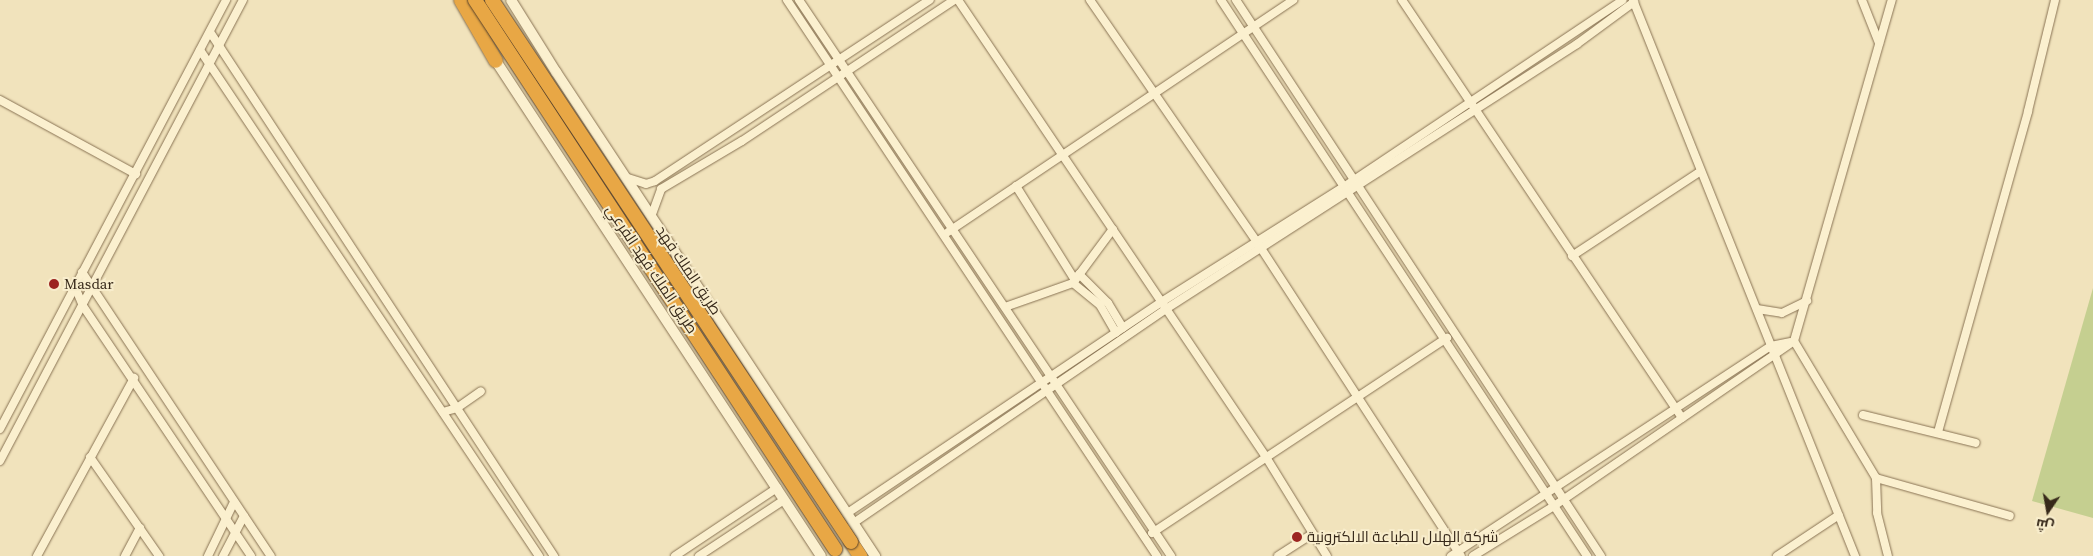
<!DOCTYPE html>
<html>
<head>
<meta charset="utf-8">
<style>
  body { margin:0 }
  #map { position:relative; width:2093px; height:556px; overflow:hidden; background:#f1e3bc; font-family:"Source Serif 4",Cairo,serif }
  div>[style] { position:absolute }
  .green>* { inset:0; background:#c5cf90 }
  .roads { filter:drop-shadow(0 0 1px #897354) drop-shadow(0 0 1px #897354) }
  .minor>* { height:8px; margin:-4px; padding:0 4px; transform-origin:4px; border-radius:4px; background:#fbf0cf }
  .secondary>* { height:10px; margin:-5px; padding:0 5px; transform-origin:5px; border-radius:5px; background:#fbf0cf }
  .motorway>* { height:14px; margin:-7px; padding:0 7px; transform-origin:7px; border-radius:7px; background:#e8a745 }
  .bridges { filter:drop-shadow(0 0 1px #564029) drop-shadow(0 0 1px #564029) }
  .motorway-bridge>* { height:14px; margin:-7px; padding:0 7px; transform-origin:7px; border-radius:7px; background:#e8a745 }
  .dots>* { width:14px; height:14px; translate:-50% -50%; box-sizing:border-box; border:2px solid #f8edcc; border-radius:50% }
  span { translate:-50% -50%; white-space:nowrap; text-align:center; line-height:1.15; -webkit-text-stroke:4px #f8edcc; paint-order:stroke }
  .street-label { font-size:15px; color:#37291a }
  .poi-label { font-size:15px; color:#37291a }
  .left { translate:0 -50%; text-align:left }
  .north { position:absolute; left:2023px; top:486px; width:50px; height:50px; -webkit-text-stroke:4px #f8edcc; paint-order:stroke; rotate:192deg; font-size:14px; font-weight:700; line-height:20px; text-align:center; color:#37291a }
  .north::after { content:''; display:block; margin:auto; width:18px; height:22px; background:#37291a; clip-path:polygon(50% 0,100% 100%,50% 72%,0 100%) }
</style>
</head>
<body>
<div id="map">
  <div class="green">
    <i style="clip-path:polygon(2093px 288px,2093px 518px,2032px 501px)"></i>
  </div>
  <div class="roads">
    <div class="minor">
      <i style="left:787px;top:0;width:668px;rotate:56.36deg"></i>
      <i style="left:799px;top:0;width:669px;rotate:56.21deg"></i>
      <i style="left:958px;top:0;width:551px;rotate:56.02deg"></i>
      <i style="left:1266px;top:457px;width:116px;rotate:58.4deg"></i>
      <i style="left:1090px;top:0;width:294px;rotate:55.4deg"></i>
      <i style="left:1257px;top:242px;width:374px;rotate:57deg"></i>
      <i style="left:1221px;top:0;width:666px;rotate:56.64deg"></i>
      <i style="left:1236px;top:0;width:665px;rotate:56.72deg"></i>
      <i style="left:1402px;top:0;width:503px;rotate:56.18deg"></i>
      <i style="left:1633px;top:0;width:599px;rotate:68.23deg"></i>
      <i style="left:1862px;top:0;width:46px;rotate:68.4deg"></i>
      <i style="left:210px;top:32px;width:627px;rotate:56.72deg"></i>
      <i style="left:200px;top:50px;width:609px;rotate:56.18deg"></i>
      <i style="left:0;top:100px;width:155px;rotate:28.6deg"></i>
      <i style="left:628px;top:178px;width:19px;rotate:18deg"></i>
      <i style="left:646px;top:184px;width:9px;rotate:-18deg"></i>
      <i style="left:655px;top:181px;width:329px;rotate:-33.4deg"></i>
      <i style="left:1016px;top:186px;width:111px;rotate:57.9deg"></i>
      <i style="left:651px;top:217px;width:30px;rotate:-70deg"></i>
      <i style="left:661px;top:189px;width:94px;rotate:-30.7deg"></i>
      <i style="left:742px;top:141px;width:255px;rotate:-33.6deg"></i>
      <i style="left:948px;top:232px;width:416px;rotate:-33.9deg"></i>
      <i style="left:1572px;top:256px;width:154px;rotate:-33.4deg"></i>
      <i style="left:82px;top:272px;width:341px;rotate:56.4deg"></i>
      <i style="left:1079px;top:274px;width:41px;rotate:45deg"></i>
      <i style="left:1108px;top:303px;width:29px;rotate:59deg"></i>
      <i style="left:1073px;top:283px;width:35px;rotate:39deg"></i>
      <i style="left:1100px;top:305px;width:32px;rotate:60deg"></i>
      <i style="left:75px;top:287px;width:21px;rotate:67deg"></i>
      <i style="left:83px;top:306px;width:301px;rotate:56.1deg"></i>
      <i style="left:1005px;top:307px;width:72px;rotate:-19.4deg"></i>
      <i style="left:1073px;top:283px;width:67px;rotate:-53.5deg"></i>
      <i style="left:1757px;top:309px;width:25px;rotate:9deg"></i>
      <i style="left:1782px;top:313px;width:28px;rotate:-26deg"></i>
      <i style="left:1794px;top:341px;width:160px;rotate:59.1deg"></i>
      <i style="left:1876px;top:478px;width:139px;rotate:15.8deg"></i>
      <i style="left:443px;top:412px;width:15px;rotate:-16deg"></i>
      <i style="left:457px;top:408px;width:29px;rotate:-35deg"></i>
      <i style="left:1863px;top:415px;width:116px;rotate:13.9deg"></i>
      <i style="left:0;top:429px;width:485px;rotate:-62.2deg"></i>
      <i style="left:1938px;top:432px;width:333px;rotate:-74.3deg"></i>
      <i style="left:2028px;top:111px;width:114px;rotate:-76.3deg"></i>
      <i style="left:90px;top:457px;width:121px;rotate:55.1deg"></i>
      <i style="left:0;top:461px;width:521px;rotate:-62.21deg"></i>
      <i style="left:1876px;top:478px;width:35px;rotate:88deg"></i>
      <i style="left:1877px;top:513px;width:44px;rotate:75.7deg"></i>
      <i style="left:846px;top:514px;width:382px;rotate:-33.9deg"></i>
      <i style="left:1163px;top:301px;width:215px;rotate:-32.3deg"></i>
      <i style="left:1345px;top:186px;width:334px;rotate:-33.8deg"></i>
      <i style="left:852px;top:524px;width:381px;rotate:-34.4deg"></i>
      <i style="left:1166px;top:309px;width:489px;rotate:-32.8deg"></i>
      <i style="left:1577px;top:44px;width:71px;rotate:-36.4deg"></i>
      <i style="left:1152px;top:533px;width:354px;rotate:-33.5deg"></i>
      <i style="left:37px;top:556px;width:203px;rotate:-61.4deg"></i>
      <i style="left:125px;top:556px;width:32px;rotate:-62deg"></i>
      <i style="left:208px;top:556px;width:60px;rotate:-64.3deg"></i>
      <i style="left:223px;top:556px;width:45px;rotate:-62.3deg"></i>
      <i style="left:675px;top:556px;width:123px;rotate:-33.7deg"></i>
      <i style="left:699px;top:556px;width:102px;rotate:-33.4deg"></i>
      <i style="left:1278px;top:556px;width:40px;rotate:-32.9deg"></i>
      <i style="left:1451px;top:556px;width:383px;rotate:-33.3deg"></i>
      <i style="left:1771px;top:346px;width:19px;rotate:-12deg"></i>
      <i style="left:1473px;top:556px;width:95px;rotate:-31.7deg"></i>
      <i style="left:1554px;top:506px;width:291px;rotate:-34.5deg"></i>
      <i style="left:1794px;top:341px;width:355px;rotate:-74deg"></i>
      <i style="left:1777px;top:556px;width:74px;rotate:-33.5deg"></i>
    </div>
    <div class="secondary">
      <i style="left:511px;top:0;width:85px;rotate:58deg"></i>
      <i style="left:556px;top:72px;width:580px;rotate:56.61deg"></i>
      <i style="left:492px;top:55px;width:599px;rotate:56.71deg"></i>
    </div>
    <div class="motorway">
      <i style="left:461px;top:0;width:70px;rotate:60.2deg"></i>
      <i style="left:851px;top:542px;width:17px;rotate:57deg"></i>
    </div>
  </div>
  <div class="bridges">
    <div class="motorway-bridge">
      <i style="left:475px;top:0;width:657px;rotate:56.75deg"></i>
      <i style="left:492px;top:0;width:650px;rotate:56.48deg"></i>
    </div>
  </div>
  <div class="dots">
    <i style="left:54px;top:284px;background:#9c2521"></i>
    <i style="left:1297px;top:537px;background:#9c2521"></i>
  </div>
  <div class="street-label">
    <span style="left:652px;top:269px;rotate:56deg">طريق الملك فهد الفرعي</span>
    <span style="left:689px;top:270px;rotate:56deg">طريق الملك فهد</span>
  </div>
  <div class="poi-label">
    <span class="left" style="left:64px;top:284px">Masdar</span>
    <span class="left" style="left:1307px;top:537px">شركة الهلال للطباعة الالكترونية</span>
  </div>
  <div class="north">ش</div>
</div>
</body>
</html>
